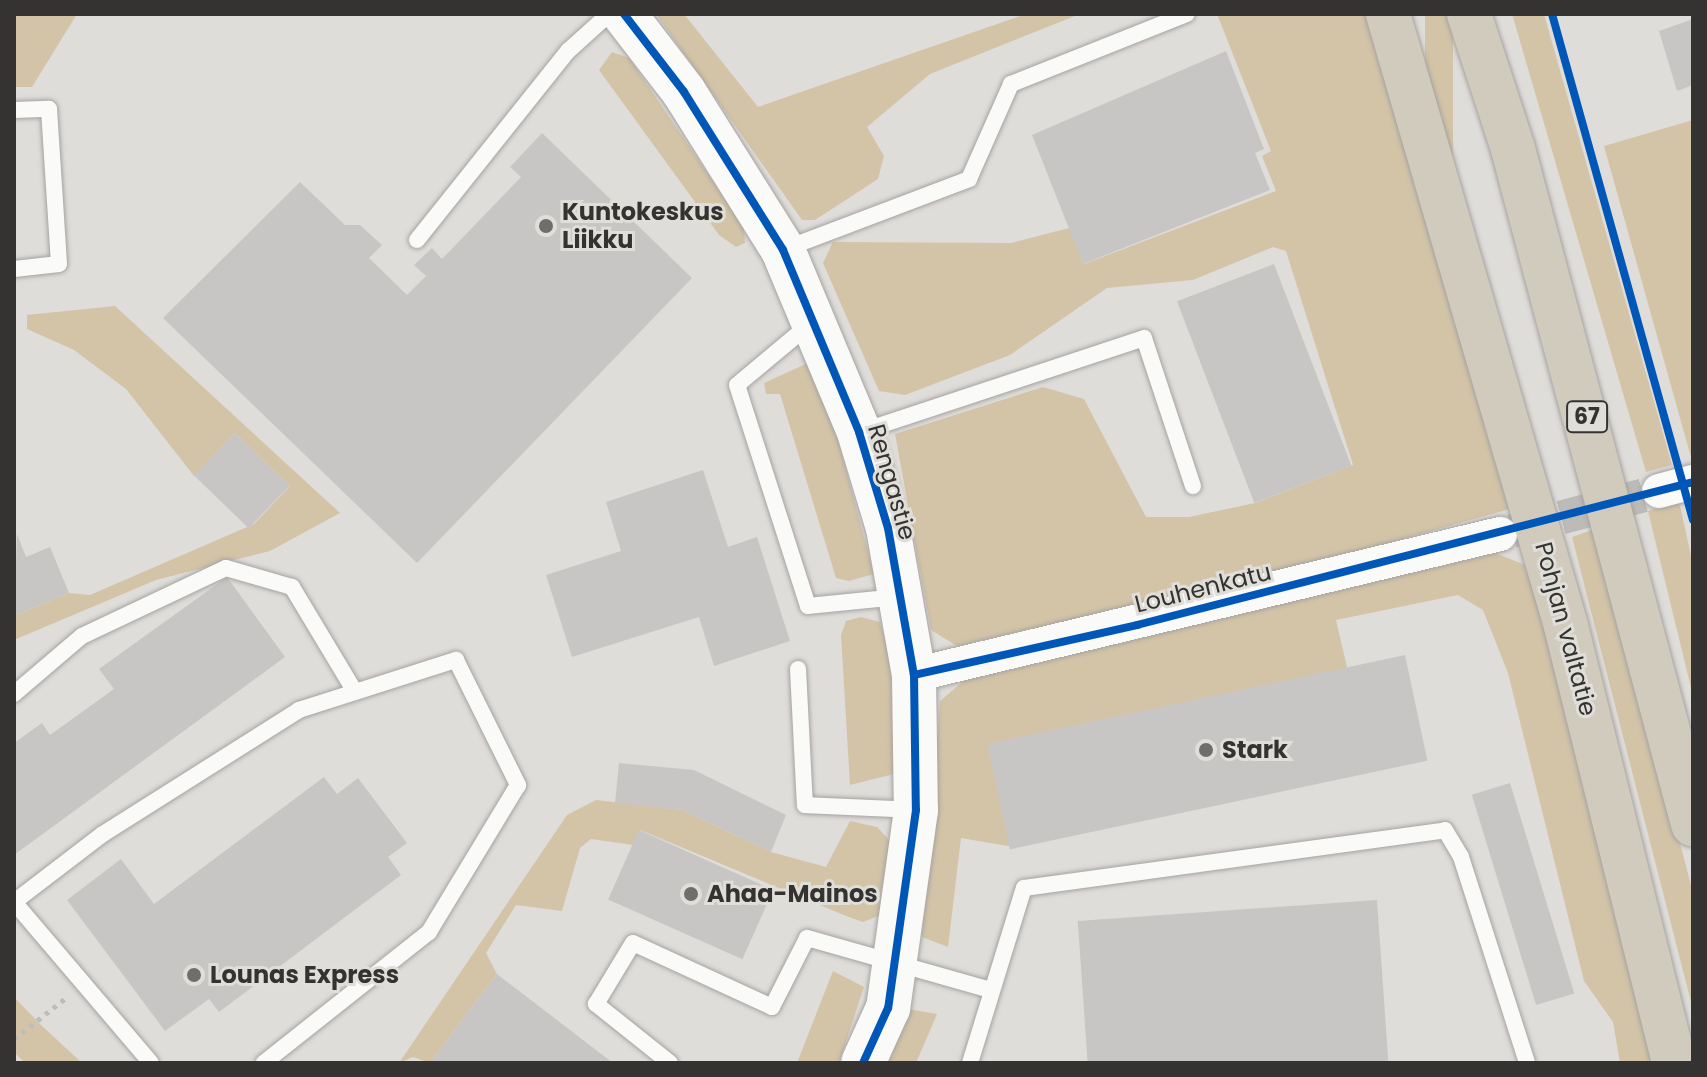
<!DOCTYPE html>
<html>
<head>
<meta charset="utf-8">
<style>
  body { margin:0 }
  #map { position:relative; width:1707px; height:1077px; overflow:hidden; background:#dfddda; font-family:Poppins,sans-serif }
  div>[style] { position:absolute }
  .green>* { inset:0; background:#d3c4a7; transform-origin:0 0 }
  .building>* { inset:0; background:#c8c6c4; transform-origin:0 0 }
  .street-tunnel>* { height:34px; margin-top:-17px; transform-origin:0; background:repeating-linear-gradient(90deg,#bdbbb8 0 34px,transparent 0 51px) }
  .path>* { height:5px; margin-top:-2.5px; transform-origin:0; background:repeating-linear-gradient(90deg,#bdbdbb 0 4px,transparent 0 10px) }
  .roads { filter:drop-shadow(0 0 2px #a5a3a1) drop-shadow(0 0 2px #a5a3a1) }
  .lane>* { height:16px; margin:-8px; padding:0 8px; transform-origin:8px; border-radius:8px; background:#fafaf9 }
  .street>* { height:34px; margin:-17px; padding:0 17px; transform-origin:17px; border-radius:17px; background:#fafaf9 }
  .secondary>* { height:44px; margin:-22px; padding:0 22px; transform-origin:22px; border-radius:22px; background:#fafaf9 }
  .highway>* { height:44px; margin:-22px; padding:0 22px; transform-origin:22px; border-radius:22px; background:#d1cbbe }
  .cycleway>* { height:8px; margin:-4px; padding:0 4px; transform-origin:4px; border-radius:4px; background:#0057b8 }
  .dots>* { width:22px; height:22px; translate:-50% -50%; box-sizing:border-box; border:4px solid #e0ded9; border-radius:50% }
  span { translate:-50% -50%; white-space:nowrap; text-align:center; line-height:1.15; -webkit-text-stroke:6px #e0ded9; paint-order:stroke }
  .shield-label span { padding:2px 6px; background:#e0ded9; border:2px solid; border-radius:6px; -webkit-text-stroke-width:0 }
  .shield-label { font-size:22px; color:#343331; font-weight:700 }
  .poi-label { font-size:24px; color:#343331; font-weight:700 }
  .left { translate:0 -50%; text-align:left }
  .street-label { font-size:24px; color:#343331 }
  .frame { position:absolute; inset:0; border:16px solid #343331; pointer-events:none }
</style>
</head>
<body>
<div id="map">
  <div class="green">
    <i style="clip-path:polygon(14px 14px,77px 14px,32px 87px,14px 87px)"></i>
    <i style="clip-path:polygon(656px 14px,684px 14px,758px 107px,1026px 14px,1080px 14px,930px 74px,867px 127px,884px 156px,878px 179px,815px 220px,802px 220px)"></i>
    <i style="clip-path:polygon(1217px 14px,1368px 14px,1510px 509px,1283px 572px,957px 646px,931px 630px,895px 434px,1043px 387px,1084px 399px,1146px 517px,1189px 517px,1255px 503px,1353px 465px,1286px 251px,1273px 247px,1193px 280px,1107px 288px,1010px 355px,905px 395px,879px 391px,823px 263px,833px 242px,1011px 243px,1069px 228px,1084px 264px,1276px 191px,1262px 156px,1271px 151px)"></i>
    <i style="left:1425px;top:14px;width:28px;height:494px"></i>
    <i style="clip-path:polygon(1512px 14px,1544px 14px,1672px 465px,1646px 472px)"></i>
    <i style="clip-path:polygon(612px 52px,629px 58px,744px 227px,745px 243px,736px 247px,719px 235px,599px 70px)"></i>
    <i style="clip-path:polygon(1693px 120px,1693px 460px,1692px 461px,1604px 146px)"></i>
    <i style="clip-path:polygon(115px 306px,340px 513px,270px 551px,156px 580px,14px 640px,14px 616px,69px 593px,90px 595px,254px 524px,290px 486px,235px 433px,194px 476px,126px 389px,74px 350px,27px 329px,27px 315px)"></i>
    <i style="clip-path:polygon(808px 363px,823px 384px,874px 574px,849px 581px,836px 578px,780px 394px,766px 394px,764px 383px)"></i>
    <i style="clip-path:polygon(1679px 501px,1693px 565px,1693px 696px,1648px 511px)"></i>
    <i style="clip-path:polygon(1598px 528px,1693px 893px,1693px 1010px,1572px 537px)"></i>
    <i style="clip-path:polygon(1493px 552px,1525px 565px,1544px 623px,1654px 1063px,1620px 1063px,1613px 1022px,1584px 981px,1508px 673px,1483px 610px,1458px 595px,1336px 620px,1347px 667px,1008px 846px,961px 838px,948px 947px,922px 937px,940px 701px,966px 679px)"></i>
    <i style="clip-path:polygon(861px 617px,880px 622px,891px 660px,894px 774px,850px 785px,841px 635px,846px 621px)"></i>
    <i style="clip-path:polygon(596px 800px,682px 810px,771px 852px,826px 867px,850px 821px,877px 827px,890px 841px,883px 914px,863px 922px,846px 916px,640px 830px,633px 845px,591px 839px,580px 848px,562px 911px,516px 905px,486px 953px,497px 974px,430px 1063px,413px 1057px,399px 1063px,567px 815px)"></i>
    <i style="clip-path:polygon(833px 971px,864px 987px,839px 1063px,797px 1063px)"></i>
    <i style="clip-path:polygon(14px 997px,40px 1024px,82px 1063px,25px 1063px,14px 1052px)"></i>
    <i style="clip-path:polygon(908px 1009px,937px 1014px,916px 1063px,889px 1063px)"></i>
  </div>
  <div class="building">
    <i style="clip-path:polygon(1693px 19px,1693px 85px,1677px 91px,1659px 31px)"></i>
    <i style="clip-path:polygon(1226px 51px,1264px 149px,1255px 153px,1270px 190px,1083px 264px,1032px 135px)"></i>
    <i style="clip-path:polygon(542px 133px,692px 278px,417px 563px,163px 318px,300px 182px,345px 225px,360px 225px,382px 245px,369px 258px,407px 295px,426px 276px,414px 265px,432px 248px,442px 259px,521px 177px,510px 167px)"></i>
    <i style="left:1274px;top:264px;width:216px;height:104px;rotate:69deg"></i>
    <i style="left:235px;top:433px;width:76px;height:59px;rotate:44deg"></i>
    <i style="clip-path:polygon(703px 470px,728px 547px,757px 537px,790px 641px,714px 666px,699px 617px,572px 657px,546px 575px,621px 551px,606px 502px)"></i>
    <i style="clip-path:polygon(17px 534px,26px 557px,50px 547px,69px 593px,14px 616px)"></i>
    <i style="clip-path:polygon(227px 577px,285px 657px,14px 855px,14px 743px,42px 723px,50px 735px,114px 689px,99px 669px)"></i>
    <i style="left:1405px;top:655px;width:108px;height:427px;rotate:78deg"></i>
    <i style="clip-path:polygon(619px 763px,694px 770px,786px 815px,771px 852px,682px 810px,615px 803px)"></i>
    <i style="clip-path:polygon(324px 777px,337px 794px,358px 778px,407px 843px,388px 857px,401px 875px,219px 1012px,209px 999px,165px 1031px,67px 900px,121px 859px,154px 904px)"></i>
    <i style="left:1510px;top:783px;width:220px;height:40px;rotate:73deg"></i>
    <i style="left:639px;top:830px;width:147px;height:76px;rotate:24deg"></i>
    <i style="left:1377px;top:900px;width:163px;height:300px;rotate:86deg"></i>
    <i style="clip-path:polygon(497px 974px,613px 1063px,430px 1063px)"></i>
  </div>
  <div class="street-tunnel">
    <i style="left:1512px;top:531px;width:152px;rotate:-15.2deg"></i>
  </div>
  <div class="path">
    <i style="left:14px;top:1039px;width:68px;rotate:-38.4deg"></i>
  </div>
  <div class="roads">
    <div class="lane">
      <i style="left:14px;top:110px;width:35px;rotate:-2deg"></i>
      <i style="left:49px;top:109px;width:155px;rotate:86.3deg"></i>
      <i style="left:59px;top:264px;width:45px;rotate:173.7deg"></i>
      <i style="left:417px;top:240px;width:242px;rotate:-51.4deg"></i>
      <i style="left:568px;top:51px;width:55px;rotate:-42.1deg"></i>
      <i style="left:785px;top:249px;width:197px;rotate:-20.8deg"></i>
      <i style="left:969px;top:179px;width:104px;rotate:-66.1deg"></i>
      <i style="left:1011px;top:84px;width:189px;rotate:-21.7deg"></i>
      <i style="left:810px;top:324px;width:95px;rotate:140.1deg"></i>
      <i style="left:737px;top:385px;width:232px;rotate:72.2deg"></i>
      <i style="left:808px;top:606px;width:90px;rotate:-5.7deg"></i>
      <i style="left:860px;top:432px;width:299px;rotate:-18.3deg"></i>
      <i style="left:1144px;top:338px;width:156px;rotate:71.7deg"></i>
      <i style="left:798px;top:669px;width:136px;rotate:87.1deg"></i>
      <i style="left:805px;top:805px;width:110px;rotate:2.6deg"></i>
      <i style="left:14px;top:694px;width:89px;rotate:-40.5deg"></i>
      <i style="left:82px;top:636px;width:159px;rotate:-25.3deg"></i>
      <i style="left:226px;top:568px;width:69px;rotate:16.1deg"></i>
      <i style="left:292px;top:587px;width:122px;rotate:59deg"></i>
      <i style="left:14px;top:902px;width:112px;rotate:-37.4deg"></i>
      <i style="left:103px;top:834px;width:232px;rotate:-32.3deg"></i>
      <i style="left:299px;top:710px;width:165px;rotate:-17.7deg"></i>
      <i style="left:456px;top:660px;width:140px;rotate:63.6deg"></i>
      <i style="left:518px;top:785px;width:172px;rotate:121.2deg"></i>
      <i style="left:429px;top:932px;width:211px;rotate:141.6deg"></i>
      <i style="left:14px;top:902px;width:211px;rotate:49.6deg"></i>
      <i style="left:670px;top:1063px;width:95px;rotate:-141.4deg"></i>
      <i style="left:596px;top:1004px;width:71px;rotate:-58.8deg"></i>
      <i style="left:633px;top:943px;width:153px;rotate:24.7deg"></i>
      <i style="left:772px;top:1007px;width:77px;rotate:-63.1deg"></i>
      <i style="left:807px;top:938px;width:191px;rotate:15.8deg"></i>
      <i style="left:970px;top:1063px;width:183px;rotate:-72.9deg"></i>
      <i style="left:1024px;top:888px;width:425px;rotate:-7.8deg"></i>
      <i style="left:1445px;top:830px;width:31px;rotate:59deg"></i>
      <i style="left:1461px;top:857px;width:216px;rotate:72.2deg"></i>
    </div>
    <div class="street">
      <i style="left:1659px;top:491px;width:35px;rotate:-15deg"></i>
      <i style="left:914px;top:675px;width:603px;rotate:-13.53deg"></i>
    </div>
    <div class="secondary">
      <i style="left:624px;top:14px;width:98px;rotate:52.4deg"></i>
      <i style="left:684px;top:92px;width:186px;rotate:57.9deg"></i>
      <i style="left:783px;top:250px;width:197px;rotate:67.3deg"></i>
      <i style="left:859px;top:432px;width:100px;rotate:73.2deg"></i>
      <i style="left:888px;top:528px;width:149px;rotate:80deg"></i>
      <i style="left:914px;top:675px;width:135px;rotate:89.2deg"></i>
      <i style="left:916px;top:810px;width:200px;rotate:98deg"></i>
      <i style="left:888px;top:1008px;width:60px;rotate:114.4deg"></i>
    </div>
    <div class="highway">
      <i style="left:1388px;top:14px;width:637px;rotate:73.78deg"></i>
      <i style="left:1566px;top:626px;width:450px;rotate:76.1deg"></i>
      <i style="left:1469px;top:14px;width:142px;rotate:71.9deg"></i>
      <i style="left:1513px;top:149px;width:699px;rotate:75.07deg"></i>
    </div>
  </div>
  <div class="cycleway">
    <i style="left:624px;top:14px;width:98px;rotate:52.4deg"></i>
    <i style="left:684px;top:92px;width:186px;rotate:57.9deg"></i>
    <i style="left:783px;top:250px;width:197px;rotate:67.3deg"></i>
    <i style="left:859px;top:432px;width:100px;rotate:73.2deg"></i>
    <i style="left:888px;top:528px;width:149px;rotate:80deg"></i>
    <i style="left:914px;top:675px;width:135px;rotate:89.2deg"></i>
    <i style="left:916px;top:810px;width:200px;rotate:98deg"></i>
    <i style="left:888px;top:1008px;width:60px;rotate:114.4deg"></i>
    <i style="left:1552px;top:14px;width:525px;rotate:74.43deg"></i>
    <i style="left:914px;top:675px;width:229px;rotate:-12.6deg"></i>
    <i style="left:1137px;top:625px;width:574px;rotate:-14.42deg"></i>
  </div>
  <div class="dots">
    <i style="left:546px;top:226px;background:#706e6c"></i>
    <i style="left:1206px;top:750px;background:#706e6c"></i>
    <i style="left:691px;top:894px;background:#706e6c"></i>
    <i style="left:194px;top:975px;background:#706e6c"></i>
  </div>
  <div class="shield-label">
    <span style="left:1587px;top:417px">67</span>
  </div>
  <div class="poi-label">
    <span class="left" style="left:562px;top:226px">Kuntokeskus<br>Liikku</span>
    <span class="left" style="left:1222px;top:750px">Stark</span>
    <span class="left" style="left:707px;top:894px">Ahaa-Mainos</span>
    <span class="left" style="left:210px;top:975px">Lounas Express</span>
  </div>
  <div class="street-label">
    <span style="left:892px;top:482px;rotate:74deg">Rengastie</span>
    <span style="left:1203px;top:588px;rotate:-14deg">Louhenkatu</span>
    <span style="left:1566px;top:629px;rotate:75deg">Pohjan valtatie</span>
  </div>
  <div class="frame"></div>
</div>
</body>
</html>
